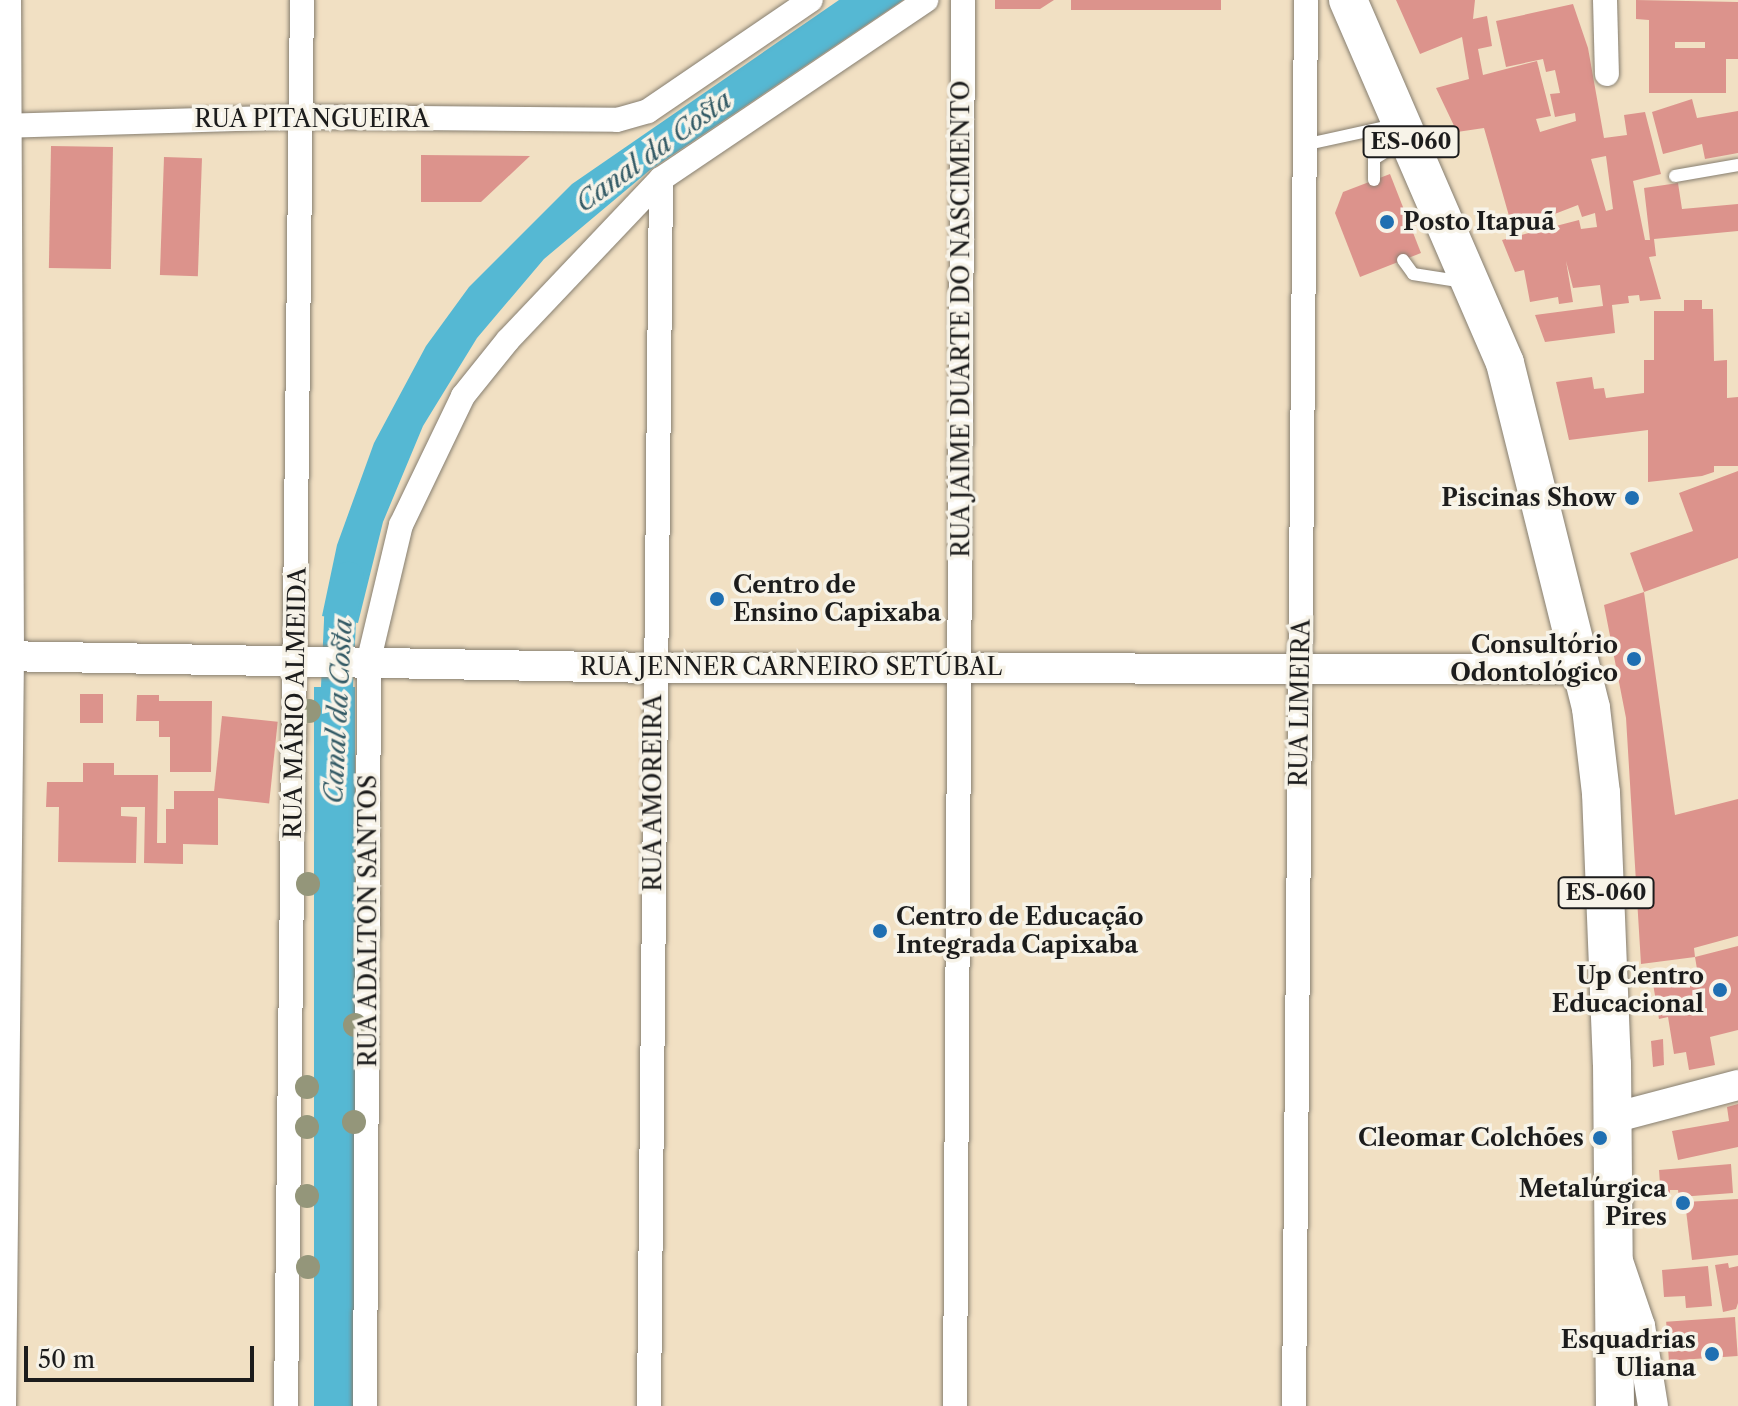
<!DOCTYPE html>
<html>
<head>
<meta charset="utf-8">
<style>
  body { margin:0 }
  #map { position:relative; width:1738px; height:1406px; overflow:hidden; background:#f1e0c3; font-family:"Libre Caslon Text",serif }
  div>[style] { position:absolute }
  .water>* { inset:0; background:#55b8d3; transform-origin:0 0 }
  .canal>* { height:32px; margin:-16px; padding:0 16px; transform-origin:16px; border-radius:16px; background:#55b8d3 }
  .building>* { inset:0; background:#dc938c; transform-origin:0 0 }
  .roads { filter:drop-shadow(0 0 2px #867e70) drop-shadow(0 0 2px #867e70) }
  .service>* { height:12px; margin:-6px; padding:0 6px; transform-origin:6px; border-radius:6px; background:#fff }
  .minor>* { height:24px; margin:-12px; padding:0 12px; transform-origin:12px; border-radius:12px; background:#fff }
  .tertiary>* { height:30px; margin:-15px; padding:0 15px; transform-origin:15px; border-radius:15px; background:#fff }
  .primary>* { height:38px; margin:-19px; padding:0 19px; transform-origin:19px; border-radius:19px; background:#fff }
  .trees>* { width:24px; height:24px; margin:-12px; border-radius:50%; background:#94967a }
  .dots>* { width:22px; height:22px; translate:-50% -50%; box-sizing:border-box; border:4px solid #f7f3e8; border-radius:50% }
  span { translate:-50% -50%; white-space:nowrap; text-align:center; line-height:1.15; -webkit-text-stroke:7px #f7f3e8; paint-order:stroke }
  .shield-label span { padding:2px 6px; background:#f7f3e8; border:2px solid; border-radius:6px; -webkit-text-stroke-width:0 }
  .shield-label { font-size:22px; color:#1c1c1c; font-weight:700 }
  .street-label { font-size:24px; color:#1c1c1c }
  .poi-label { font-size:24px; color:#1c1c1c; font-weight:700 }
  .left { translate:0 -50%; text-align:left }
  .right { translate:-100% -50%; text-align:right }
  .water-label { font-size:26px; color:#335a65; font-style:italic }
  .scale { position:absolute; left:24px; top:1346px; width:230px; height:36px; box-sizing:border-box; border:4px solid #1c1c1c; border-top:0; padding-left:10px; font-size:24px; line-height:28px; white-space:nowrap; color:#1c1c1c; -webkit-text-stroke:6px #f7f3e8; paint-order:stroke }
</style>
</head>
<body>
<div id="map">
  <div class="water">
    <i style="clip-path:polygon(839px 0,903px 0,650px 170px,544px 259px,477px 338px,423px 426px,383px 522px,358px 623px,322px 616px,337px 545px,374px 443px,426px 346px,469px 287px,572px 184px)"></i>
    <i style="left:314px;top:687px;width:41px;height:719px"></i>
  </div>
  <div class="canal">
    <i style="left:335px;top:731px;width:111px;rotate:-87.4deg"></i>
    <i style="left:340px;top:620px;width:43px;rotate:-79.2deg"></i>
  </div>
  <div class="building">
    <i style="clip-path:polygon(995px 0,1054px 0,1040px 9px,995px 9px)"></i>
    <i style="left:1071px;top:0;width:150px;height:10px"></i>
    <i style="clip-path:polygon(evenodd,1396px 0,1475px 0,1473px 19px,1487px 16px,1492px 46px,1478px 49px,1483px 75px,1537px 61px,1551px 116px,1536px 119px,1540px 132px,1576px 121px,1575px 113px,1555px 117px,1550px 94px,1560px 93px,1555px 70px,1546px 72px,1543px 59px,1506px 67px,1496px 21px,1573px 4px,1588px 48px,1604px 138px,1627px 135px,1624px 115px,1645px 112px,1661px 174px,1633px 181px,1645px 240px,1650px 240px,1644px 188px,1678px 183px,1682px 209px,1738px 204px,1738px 231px,1654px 239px,1656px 256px,1649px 257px,1661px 299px,1640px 301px,1639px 295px,1628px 296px,1629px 303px,1612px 305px,1615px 333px,1545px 342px,1535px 315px,1603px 306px,1600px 285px,1573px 288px,1566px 261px,1573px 302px,1559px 304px,1558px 297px,1530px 302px,1524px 270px,1515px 272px,1502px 240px,1579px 220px,1581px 229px,1597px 227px,1595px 213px,1582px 217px,1578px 205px,1513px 230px,1484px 128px,1457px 132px,1436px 88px,1469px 79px,1462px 37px,1420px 54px,1396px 0,1606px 156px,1613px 209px,1606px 211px,1591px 159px,1606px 156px)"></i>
    <i style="clip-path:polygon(evenodd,1636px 0,1738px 2px,1738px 59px,1726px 59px,1726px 93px,1649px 93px,1649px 20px,1636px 19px,1636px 0,1675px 42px,1705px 42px,1705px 48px,1675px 48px,1675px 42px)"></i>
    <i style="clip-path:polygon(1692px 99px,1697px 118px,1738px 111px,1738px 153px,1705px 159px,1702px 144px,1663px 154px,1652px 112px)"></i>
    <i style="left:51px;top:146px;width:62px;height:122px;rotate:1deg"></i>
    <i style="clip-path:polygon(421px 155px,530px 156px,481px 202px,421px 202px)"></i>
    <i style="left:164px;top:157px;width:38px;height:118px;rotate:2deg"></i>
    <i style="clip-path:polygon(1390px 174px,1421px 253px,1360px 277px,1335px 213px,1343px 192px)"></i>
    <i style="clip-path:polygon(1684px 300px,1702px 300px,1702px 309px,1713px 309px,1714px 361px,1727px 360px,1727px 398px,1738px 397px,1738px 466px,1714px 466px,1714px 472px,1702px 476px,1648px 482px,1648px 430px,1569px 440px,1556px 382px,1592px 377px,1594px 389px,1604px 388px,1606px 398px,1644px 393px,1644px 360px,1654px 360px,1654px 311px,1684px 311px)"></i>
    <i style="clip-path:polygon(1738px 471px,1738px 558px,1644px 592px,1675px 815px,1738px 799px,1738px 936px,1694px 948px,1695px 957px,1738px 946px,1738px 1030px,1710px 1037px,1715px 1065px,1689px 1070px,1686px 1052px,1674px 1054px,1668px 1017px,1659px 1019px,1651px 972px,1697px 969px,1695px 957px,1641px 964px,1626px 718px,1604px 605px,1644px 592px,1630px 553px,1693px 531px,1679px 493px)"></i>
    <i style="left:80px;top:694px;width:23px;height:29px"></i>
    <i style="clip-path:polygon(137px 695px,159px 695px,159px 701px,212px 701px,211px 772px,170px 772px,170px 737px,159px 737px,159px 721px,136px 721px)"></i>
    <i style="left:222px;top:716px;width:56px;height:82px;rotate:6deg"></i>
    <i style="clip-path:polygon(83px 763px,114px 763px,114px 775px,158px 775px,157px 843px,166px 843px,166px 809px,174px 809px,174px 791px,218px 791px,218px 845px,183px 844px,183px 864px,144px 863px,145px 807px,121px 807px,121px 816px,137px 817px,136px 863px,58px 862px,59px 807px,46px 807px,47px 782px,83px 782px)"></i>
    <i style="clip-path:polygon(1663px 1039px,1664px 1065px,1653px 1067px,1651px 1041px)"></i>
    <i style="clip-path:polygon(1738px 1104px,1738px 1147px,1678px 1160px,1672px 1131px,1729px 1121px,1727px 1107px)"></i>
    <i style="clip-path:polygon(1731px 1164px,1733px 1193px,1679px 1197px,1678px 1190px,1670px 1190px,1670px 1198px,1661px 1198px,1659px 1170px)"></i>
    <i style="clip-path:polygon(1738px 1199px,1738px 1255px,1692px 1260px,1685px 1202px)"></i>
    <i style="clip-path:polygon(1728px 1263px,1729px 1268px,1738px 1266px,1738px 1303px,1736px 1309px,1723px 1312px,1715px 1265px)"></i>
    <i style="clip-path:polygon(1708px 1266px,1712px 1306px,1686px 1308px,1685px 1296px,1664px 1297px,1662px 1270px)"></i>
    <i style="left:1735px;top:1317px;width:39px;height:69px;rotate:86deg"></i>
  </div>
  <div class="roads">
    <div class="service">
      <i style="left:1308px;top:144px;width:93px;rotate:-12.4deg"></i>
      <i style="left:1675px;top:176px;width:64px;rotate:-9.9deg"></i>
      <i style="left:1374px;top:180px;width:21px;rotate:-90deg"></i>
      <i style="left:1374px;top:159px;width:36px;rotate:-32deg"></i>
      <i style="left:1403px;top:260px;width:17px;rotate:54deg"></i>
      <i style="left:1413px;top:274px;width:52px;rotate:8.9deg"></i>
    </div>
    <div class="minor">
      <i style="left:1605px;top:0;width:74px;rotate:88.5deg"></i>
      <i style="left:0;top:126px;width:303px;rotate:-1.7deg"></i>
      <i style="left:303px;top:117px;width:314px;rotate:0.5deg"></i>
      <i style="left:617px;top:120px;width:32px;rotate:-16deg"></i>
      <i style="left:648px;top:111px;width:197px;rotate:-34.3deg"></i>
      <i style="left:4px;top:1406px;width:750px;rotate:-89.39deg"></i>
      <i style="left:12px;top:656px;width:656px;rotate:-90.26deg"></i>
      <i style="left:286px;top:1406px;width:1406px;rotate:-89.35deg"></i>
      <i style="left:365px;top:1406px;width:747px;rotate:-89.69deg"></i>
      <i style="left:369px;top:659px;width:138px;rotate:-76.6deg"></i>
      <i style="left:401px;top:525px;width:143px;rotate:-64.3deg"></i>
      <i style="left:463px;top:396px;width:72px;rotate:-51.2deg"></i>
      <i style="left:508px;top:340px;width:222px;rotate:-46.5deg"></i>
      <i style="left:661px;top:179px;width:320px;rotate:-34deg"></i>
      <i style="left:649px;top:1406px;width:1227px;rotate:-89.44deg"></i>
      <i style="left:955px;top:1406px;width:1406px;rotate:-89.67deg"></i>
      <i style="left:1294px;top:1406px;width:1406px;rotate:-89.51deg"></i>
    </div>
    <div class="tertiary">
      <i style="left:0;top:656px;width:654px;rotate:1.05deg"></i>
      <i style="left:654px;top:668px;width:927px;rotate:0.06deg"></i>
      <i style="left:1613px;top:1118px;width:129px;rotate:-14.8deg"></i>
      <i style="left:1618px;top:1261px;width:69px;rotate:71.3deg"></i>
      <i style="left:1640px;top:1326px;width:81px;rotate:80.8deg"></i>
    </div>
    <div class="primary">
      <i style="left:1348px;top:0;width:395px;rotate:66.6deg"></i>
      <i style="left:1505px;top:363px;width:356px;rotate:76deg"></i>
      <i style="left:1591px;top:708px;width:86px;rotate:83.3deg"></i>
      <i style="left:1601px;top:793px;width:271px;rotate:87.7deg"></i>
      <i style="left:1612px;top:1064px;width:342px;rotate:89.5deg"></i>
    </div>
  </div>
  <div class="trees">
    <i style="left:309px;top:711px"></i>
    <i style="left:308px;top:884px"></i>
    <i style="left:355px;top:1025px"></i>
    <i style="left:307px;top:1087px"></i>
    <i style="left:354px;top:1122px"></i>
    <i style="left:307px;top:1127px"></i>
    <i style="left:307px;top:1196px"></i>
    <i style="left:308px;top:1267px"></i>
  </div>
  <div class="dots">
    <i style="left:1387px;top:222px;background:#1f6fb2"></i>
    <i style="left:1632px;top:498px;background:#1f6fb2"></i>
    <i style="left:717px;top:599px;background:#1f6fb2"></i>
    <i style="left:1634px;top:659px;background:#1f6fb2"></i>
    <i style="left:880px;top:931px;background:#1f6fb2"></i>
    <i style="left:1720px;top:990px;background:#1f6fb2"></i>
    <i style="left:1600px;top:1138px;background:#1f6fb2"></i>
    <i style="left:1683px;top:1203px;background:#1f6fb2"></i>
    <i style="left:1712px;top:1354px;background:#1f6fb2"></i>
  </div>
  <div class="shield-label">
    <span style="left:1411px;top:142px">ES-060</span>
    <span style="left:1606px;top:893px">ES-060</span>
  </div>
  <div class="street-label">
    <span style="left:312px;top:119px">RUA PITANGUEIRA</span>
    <span style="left:961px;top:319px;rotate:-90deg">RUA JAIME DUARTE DO NASCIMENTO</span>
    <span style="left:791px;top:667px">RUA JENNER CARNEIRO SETÚBAL</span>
    <span style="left:295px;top:703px;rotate:-89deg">RUA MÁRIO ALMEIDA</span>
    <span style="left:1300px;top:703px;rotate:-89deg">RUA LIMEIRA</span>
    <span style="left:653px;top:793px;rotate:-90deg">RUA AMOREIRA</span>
    <span style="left:368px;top:921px;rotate:-90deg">RUA ADALTON SANTOS</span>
  </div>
  <div class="poi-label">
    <span class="left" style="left:1403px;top:222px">Posto Itapuã</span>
    <span class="right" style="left:1616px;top:498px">Piscinas Show</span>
    <span class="left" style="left:733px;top:599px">Centro de<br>Ensino Capixaba</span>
    <span class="right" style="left:1618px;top:659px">Consultório<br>Odontológico</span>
    <span class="left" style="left:896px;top:931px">Centro de Educação<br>Integrada Capixaba</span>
    <span class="right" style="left:1704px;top:990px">Up Centro<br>Educacional</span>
    <span class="right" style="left:1584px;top:1138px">Cleomar Colchões</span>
    <span class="right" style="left:1667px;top:1203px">Metalúrgica<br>Pires</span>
    <span class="right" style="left:1696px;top:1354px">Esquadrias<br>Uliana</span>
  </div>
  <div class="water-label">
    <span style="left:654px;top:152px;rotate:-36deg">Canal da Costa</span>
    <span style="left:339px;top:711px;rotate:-87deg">Canal da Costa</span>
  </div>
  <div class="scale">50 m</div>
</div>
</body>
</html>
